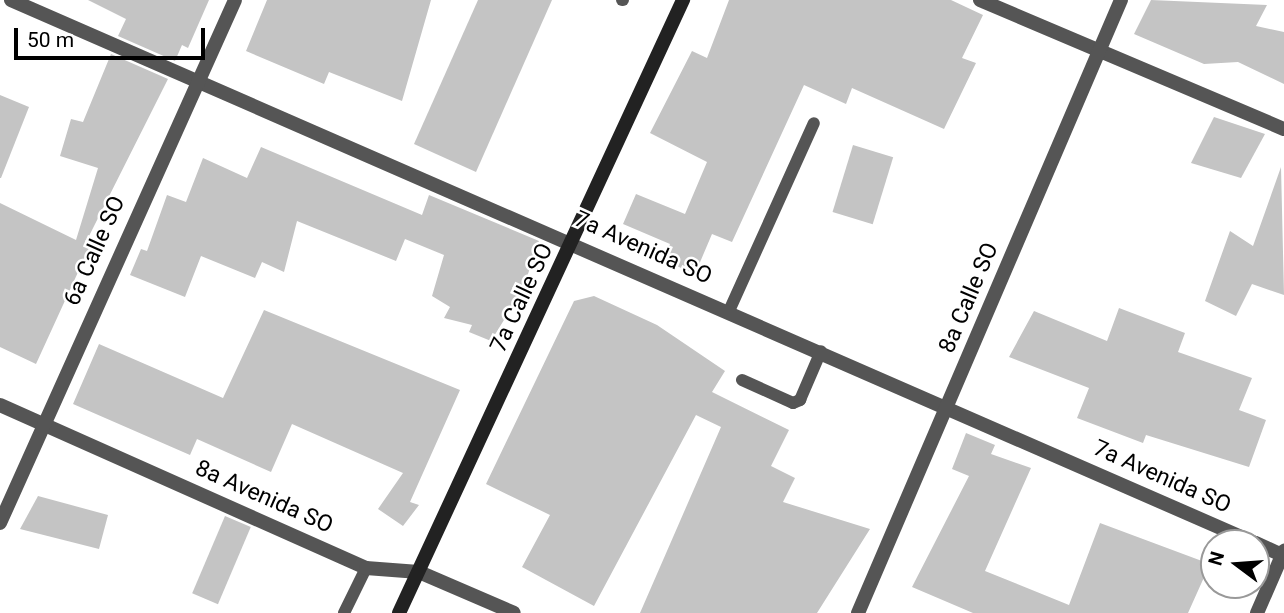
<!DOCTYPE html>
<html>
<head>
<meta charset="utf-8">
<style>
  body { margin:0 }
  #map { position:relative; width:1284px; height:613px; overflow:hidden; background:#fff; font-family:Roboto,sans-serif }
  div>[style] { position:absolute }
  .building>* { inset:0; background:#c4c4c4; transform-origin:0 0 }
  .service>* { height:12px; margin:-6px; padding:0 6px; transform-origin:6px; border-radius:6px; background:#555 }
  .minor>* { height:14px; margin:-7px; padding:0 7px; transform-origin:7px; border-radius:7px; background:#555 }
  .tertiary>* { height:14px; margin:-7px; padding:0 7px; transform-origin:7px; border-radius:7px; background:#555 }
  .secondary>* { height:14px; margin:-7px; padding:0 7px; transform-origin:7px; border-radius:7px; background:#222 }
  span { translate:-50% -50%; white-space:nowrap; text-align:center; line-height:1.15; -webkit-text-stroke:5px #fff; paint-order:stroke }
  .street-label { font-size:23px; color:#000 }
  .north { position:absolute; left:1200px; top:529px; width:70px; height:70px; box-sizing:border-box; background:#fff; border:2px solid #999; border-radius:50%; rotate:286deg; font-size:19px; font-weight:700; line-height:28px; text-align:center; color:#000 }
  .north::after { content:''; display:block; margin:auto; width:24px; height:32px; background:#000; clip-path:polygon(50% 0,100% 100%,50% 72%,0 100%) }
  .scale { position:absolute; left:14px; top:28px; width:191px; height:32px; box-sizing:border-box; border:4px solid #000; border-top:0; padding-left:9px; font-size:21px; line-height:24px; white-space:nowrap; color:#000; -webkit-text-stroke:5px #fff; paint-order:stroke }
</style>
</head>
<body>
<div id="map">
  <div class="building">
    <i style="clip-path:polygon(88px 0,209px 0,188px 48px,182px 45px,175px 61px,118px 36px,126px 19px)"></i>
    <i style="clip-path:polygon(267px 0,431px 0,402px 101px,329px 72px,324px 84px,246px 51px)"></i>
    <i style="clip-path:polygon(478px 0,552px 0,476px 172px,414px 144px)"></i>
    <i style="clip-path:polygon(729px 0,951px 0,983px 15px,962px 58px,976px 63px,944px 129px,852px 88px,846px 104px,804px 85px,732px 242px,712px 234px,695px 274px,663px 260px,670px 244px,623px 224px,636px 194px,685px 214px,707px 162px,650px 133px,692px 51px,707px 58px)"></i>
    <i style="clip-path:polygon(1151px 0,1267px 5px,1256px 26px,1284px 32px,1284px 84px,1238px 62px,1204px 64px,1134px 34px)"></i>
    <i style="clip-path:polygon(111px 54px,168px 79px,85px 244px,90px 246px,36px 364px,0 347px,0 203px,76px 240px,98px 168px,60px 156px,71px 119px,83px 122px)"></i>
    <i style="clip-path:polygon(0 95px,29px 107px,1px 178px,0 178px)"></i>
    <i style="clip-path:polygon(1214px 117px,1265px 134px,1241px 178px,1191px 163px)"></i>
    <i style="left:853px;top:145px;width:42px;height:70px;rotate:17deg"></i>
    <i style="clip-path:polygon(261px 147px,422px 215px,429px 195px,539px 241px,523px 289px,491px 341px,469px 332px,472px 325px,444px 318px,450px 307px,432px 296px,444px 255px,405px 239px,396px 261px,297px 221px,284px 272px,262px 262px,255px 278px,201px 256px,185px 297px,130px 275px,141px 249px,147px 251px,167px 195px,186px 202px,203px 158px,247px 178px)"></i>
    <i style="clip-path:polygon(1281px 167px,1284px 295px,1252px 284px,1236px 316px,1205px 301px,1230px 231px,1253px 246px)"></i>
    <i style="clip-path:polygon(594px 296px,657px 325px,725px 371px,712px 392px,789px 430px,771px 466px,795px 478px,783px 502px,870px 529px,817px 613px,640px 613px,721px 427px,696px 415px,594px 606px,522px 567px,550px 515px,486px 484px,574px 301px)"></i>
    <i style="clip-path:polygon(1119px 308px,1185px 333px,1178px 352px,1252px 378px,1239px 410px,1266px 420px,1249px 467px,1146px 435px,1143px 443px,1077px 418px,1089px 388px,1009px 357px,1034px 311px,1107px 341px)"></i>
    <i style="clip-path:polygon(264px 310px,460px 390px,410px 502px,419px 505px,403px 526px,378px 509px,403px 473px,292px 424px,271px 472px,197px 439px,190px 455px,73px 404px,99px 344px,223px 398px)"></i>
    <i style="clip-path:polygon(966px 433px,995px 445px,991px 454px,1031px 468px,985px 571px,1069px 605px,1100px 523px,1210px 564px,1188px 613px,973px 613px,912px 587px,969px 476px,952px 469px)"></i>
    <i style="clip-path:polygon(38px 496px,108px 515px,99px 549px,20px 529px)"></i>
    <i style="left:225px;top:516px;width:28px;height:84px;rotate:23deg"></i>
  </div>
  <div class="service">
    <i style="left:622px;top:0;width:1px"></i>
    <i style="left:729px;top:311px;width:206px;rotate:-65.7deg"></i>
    <i style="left:742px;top:380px;width:56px;rotate:24.3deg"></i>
    <i style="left:793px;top:403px;width:8px;rotate:-23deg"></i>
    <i style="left:800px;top:400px;width:53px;rotate:-66.8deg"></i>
    <i style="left:344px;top:613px;width:50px;rotate:-63.9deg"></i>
  </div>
  <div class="minor">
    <i style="left:11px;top:0;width:1357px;rotate:23.58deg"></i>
    <i style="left:980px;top:0;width:330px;rotate:23deg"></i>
    <i style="left:0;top:405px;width:401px;rotate:24deg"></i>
    <i style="left:366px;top:568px;width:53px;rotate:4.3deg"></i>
    <i style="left:0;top:523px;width:573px;rotate:-65.8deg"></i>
    <i style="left:1256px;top:543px;width:31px;rotate:25deg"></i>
    <i style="left:858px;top:613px;width:667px;rotate:-66.78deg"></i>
    <i style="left:1257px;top:613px;width:68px;rotate:-66.5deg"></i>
  </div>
  <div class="tertiary">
    <i style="left:419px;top:572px;width:103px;rotate:23.3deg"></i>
  </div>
  <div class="secondary">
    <i style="left:399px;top:613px;width:676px;rotate:-65.14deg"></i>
  </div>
  <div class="street-label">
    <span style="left:643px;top:248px;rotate:24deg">7a Avenida SO</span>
    <span style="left:95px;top:251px;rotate:-66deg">6a Calle SO</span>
    <span style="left:522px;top:298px;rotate:-65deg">7a Calle SO</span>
    <span style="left:969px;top:298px;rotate:-67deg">8a Calle SO</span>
    <span style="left:1162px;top:477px;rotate:24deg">7a Avenida SO</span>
    <span style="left:264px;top:497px;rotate:24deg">8a Avenida SO</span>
  </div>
  <div class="north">N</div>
  <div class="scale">50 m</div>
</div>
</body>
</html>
